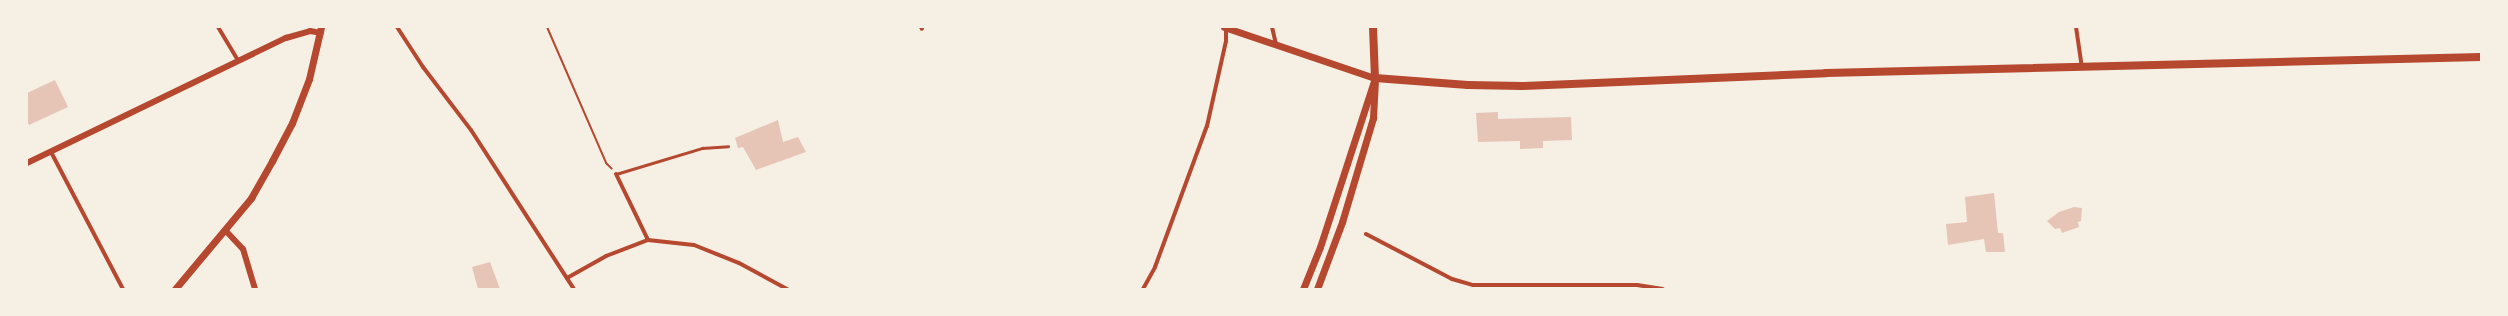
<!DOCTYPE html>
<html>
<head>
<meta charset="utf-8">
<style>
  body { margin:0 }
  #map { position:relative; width:2508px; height:316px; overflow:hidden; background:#f6efe4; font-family:"Roboto Serif",serif }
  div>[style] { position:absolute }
  .building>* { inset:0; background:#e6c5b7 }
  .path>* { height:2px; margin:-1px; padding:0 1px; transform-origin:1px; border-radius:1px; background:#b5482f }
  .service>* { height:2.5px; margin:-1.25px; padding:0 1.25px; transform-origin:1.25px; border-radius:1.25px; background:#b5482f }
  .minor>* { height:4px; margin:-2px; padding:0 2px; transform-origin:2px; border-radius:2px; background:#b5482f }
  .tertiary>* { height:6px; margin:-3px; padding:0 3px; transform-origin:3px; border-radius:3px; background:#b5482f }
  .secondary>* { height:7px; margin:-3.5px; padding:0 3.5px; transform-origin:3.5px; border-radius:3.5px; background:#b5482f }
  .primary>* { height:8px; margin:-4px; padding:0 4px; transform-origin:4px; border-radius:4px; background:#b5482f }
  span { translate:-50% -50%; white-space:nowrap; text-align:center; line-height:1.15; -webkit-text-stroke:3.5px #f6efe4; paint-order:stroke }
  .frame { position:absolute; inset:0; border:28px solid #f6efe4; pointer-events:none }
</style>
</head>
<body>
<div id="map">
  <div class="building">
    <i style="clip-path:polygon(55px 80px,68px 107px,29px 125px,27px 121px,27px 93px)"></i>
    <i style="clip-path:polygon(1498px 112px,1498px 119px,1571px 117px,1572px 140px,1543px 141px,1543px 148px,1520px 149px,1520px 141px,1478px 142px,1476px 113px)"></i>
    <i style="clip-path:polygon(778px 120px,783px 142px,798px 137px,806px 152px,756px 170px,743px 147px,738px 148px,735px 138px)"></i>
    <i style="clip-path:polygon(1994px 193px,1998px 233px,2003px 233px,2005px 252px,1986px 252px,1984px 239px,1948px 245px,1946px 224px,1967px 222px,1965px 197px)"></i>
    <i style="clip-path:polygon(2074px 207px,2082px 208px,2081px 221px,2078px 222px,2079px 227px,2062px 233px,2060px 228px,2055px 229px,2047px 221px,2059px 212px)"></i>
    <i style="clip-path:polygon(490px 262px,500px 289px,478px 289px,472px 267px)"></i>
  </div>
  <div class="path">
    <i style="left:547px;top:27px;width:148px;rotate:66.5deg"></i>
    <i style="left:606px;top:163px;width:8px;rotate:45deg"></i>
  </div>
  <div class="service">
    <i style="left:616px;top:174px;width:90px;rotate:-16.8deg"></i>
    <i style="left:702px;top:148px;width:26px;rotate:-4deg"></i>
  </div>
  <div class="minor">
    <i style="left:218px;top:27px;width:39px;rotate:59deg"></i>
    <i style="left:397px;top:27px;width:48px;rotate:57deg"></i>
    <i style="left:423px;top:67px;width:79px;rotate:52.7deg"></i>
    <i style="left:471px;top:130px;width:189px;rotate:57.1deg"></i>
    <i style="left:921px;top:27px;width:2px;rotate:63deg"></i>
    <i style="left:1272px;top:27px;width:17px;rotate:77deg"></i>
    <i style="left:2076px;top:27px;width:41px;rotate:81.7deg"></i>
    <i style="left:51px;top:152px;width:155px;rotate:62.3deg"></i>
    <i style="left:616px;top:174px;width:73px;rotate:64.1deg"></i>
    <i style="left:1366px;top:234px;width:97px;rotate:27.6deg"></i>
    <i style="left:1452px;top:279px;width:22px;rotate:16deg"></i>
    <i style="left:1473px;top:285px;width:164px"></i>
    <i style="left:1637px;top:285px;width:26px;rotate:9deg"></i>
    <i style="left:567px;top:278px;width:45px;rotate:-29.4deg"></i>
    <i style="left:606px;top:256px;width:45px;rotate:-20.9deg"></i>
    <i style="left:648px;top:240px;width:46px;rotate:6.2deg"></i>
    <i style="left:694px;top:245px;width:48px;rotate:21.8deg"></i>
    <i style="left:739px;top:263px;width:55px;rotate:28.4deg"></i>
    <i style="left:1143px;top:289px;width:25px;rotate:-61deg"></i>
    <i style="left:1155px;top:267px;width:150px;rotate:-69.8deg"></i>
    <i style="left:1207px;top:126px;width:87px;rotate:-77.4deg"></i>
    <i style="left:1226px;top:41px;width:14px;rotate:-90deg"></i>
  </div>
  <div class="tertiary">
    <i style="left:27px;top:163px;width:288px;rotate:-25.8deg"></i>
    <i style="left:286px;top:38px;width:25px;rotate:-16deg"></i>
    <i style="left:310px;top:31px;width:11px;rotate:10deg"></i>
    <i style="left:226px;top:231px;width:25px;rotate:47deg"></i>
    <i style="left:243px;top:249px;width:42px;rotate:73.3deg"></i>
  </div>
  <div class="secondary">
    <i style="left:1224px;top:27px;width:159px;rotate:18.7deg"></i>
    <i style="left:175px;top:289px;width:119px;rotate:-50.1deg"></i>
    <i style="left:251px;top:198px;width:43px;rotate:-60.4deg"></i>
    <i style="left:272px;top:161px;width:43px;rotate:-62.2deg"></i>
    <i style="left:292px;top:123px;width:47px;rotate:-68.9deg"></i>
    <i style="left:309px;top:79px;width:53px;rotate:-77deg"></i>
    <i style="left:1303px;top:289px;width:45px;rotate:-68deg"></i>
    <i style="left:1320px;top:247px;width:178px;rotate:-72deg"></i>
    <i style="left:1317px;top:289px;width:72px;rotate:-69.5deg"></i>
    <i style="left:1342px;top:222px;width:109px;rotate:-73.4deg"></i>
    <i style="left:1373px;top:118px;width:36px;rotate:-87deg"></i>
  </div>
  <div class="primary">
    <i style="left:1373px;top:27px;width:51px;rotate:87.8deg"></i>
    <i style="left:1375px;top:78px;width:93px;rotate:4.3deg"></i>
    <i style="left:1468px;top:85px;width:54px;rotate:1.1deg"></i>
    <i style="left:1522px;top:86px;width:304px;rotate:-2.4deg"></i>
    <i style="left:1826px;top:73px;width:655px;rotate:-1.4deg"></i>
  </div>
  <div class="frame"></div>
</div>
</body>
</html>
